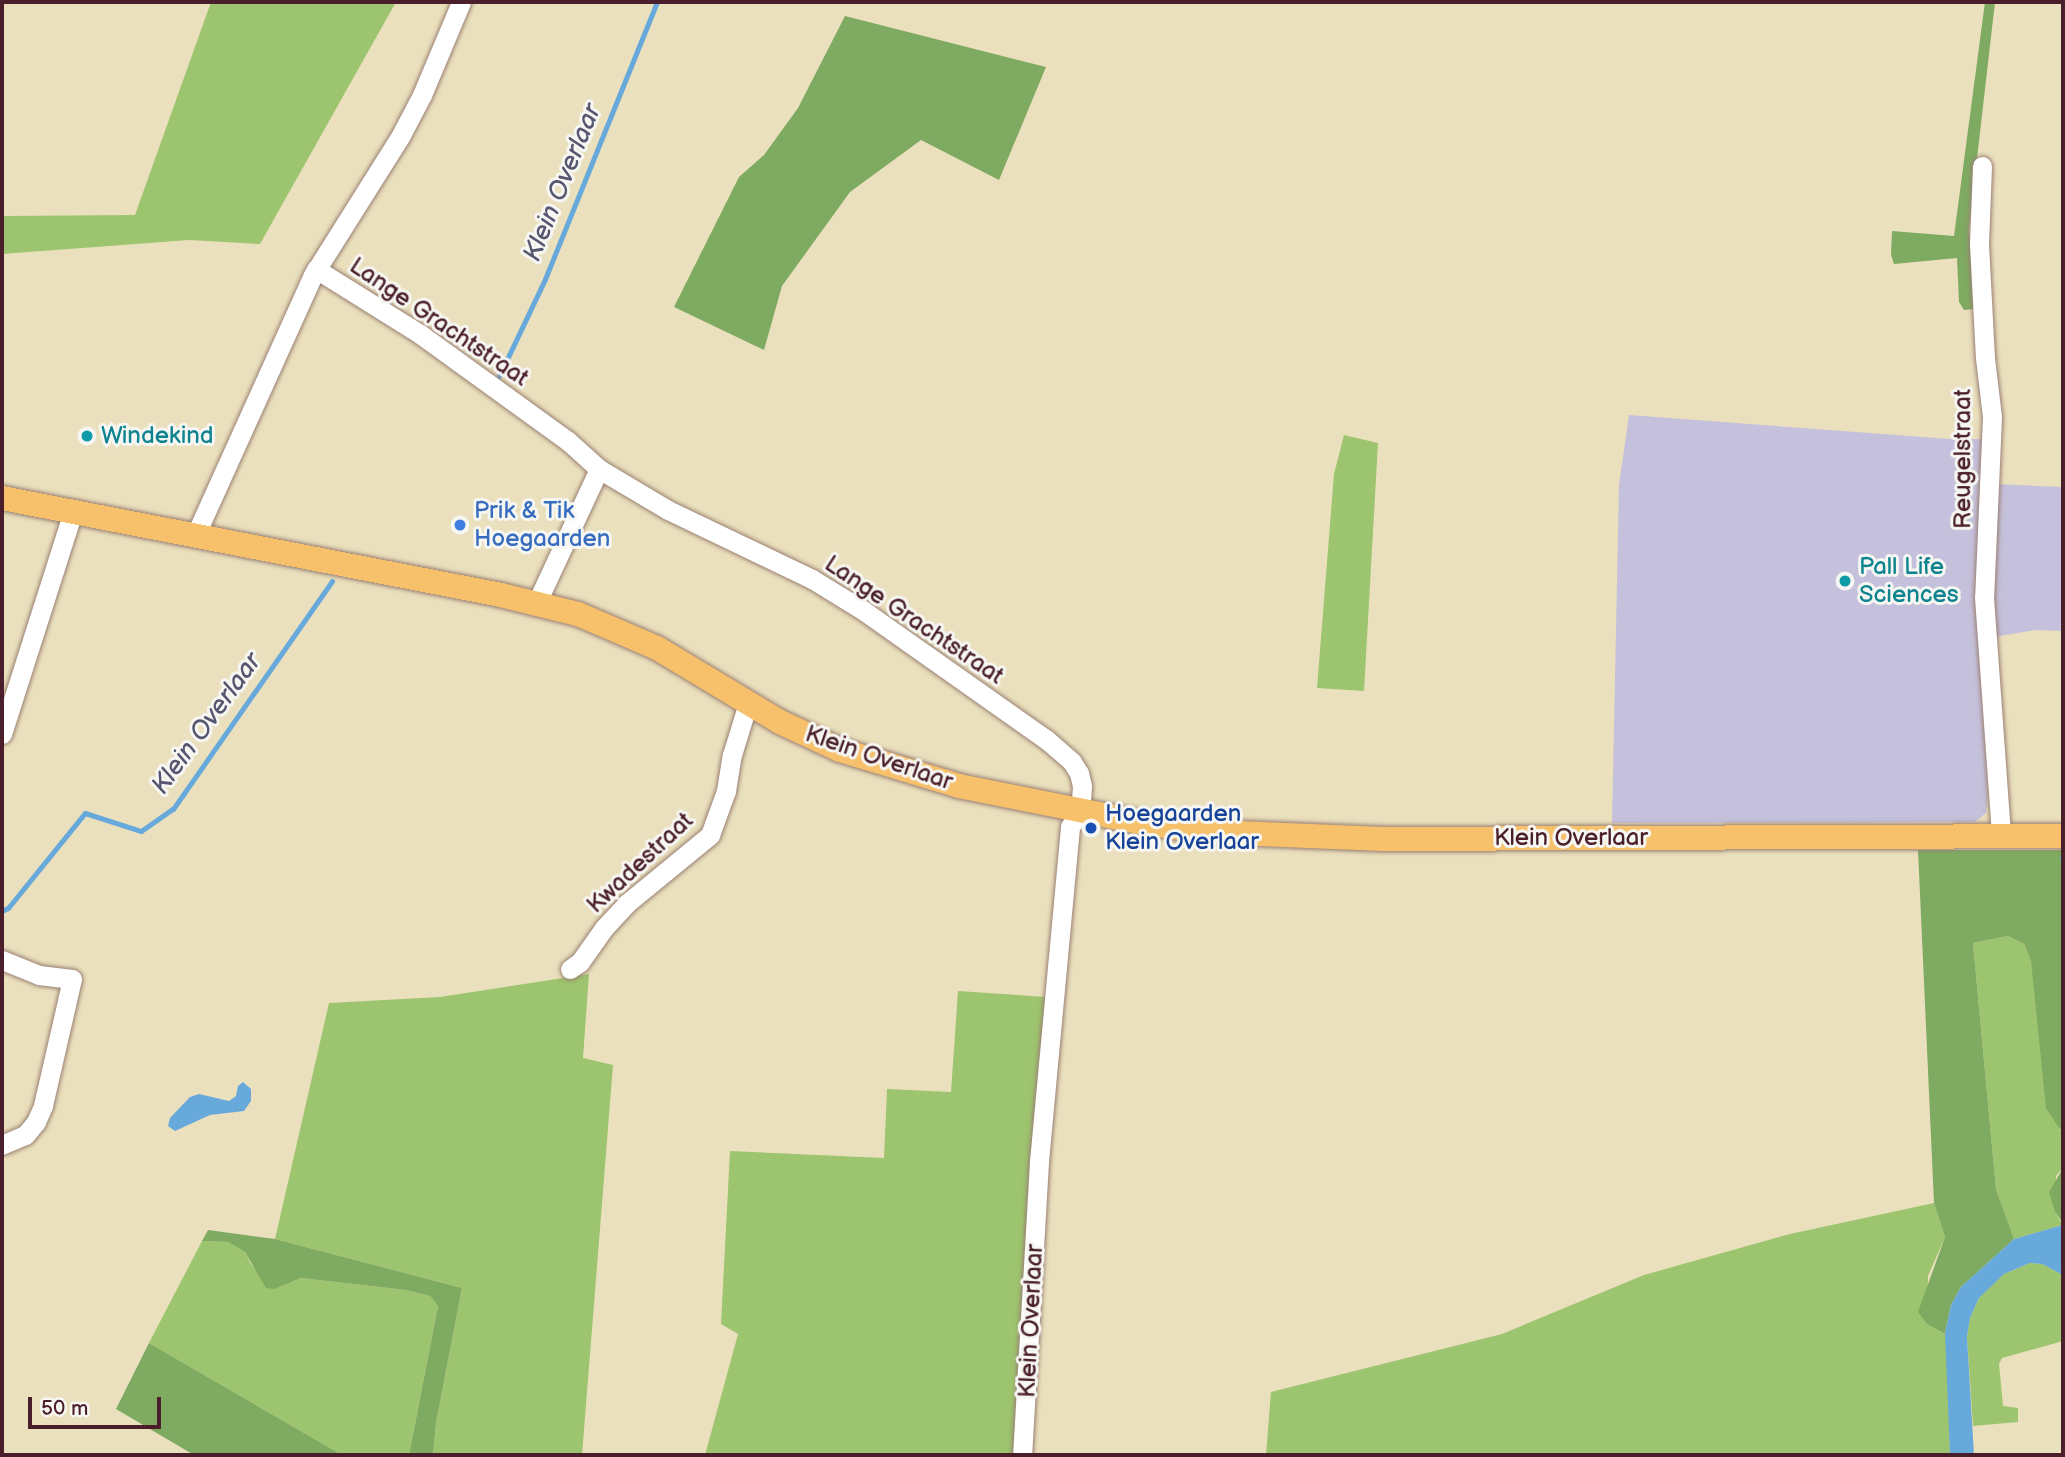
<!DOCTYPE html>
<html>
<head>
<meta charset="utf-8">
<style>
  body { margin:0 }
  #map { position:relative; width:2065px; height:1457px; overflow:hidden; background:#ebe0bd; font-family:"Balsamiq Sans",sans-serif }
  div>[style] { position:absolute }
  .industrial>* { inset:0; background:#c5c0db }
  .green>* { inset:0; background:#9dc46e }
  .forest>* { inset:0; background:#7eaa61 }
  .water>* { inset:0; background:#67a9db }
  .stream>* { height:5px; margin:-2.5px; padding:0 2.5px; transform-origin:2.5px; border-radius:2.5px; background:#67a9db }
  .roads { filter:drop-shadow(0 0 2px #9a8074) drop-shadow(0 0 2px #9a8074) }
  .minor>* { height:19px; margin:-9.5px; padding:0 9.5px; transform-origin:9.5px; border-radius:9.5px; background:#fff }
  .major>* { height:24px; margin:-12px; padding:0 12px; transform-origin:12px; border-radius:12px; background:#f7c06b }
  .dots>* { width:19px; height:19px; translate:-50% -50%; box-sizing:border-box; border:4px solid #f6f6f2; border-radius:50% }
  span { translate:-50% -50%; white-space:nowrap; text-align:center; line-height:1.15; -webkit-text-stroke:6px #f6f6f2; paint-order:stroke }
  .street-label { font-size:24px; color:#4a1f2b }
  .culture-label { font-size:24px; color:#0d838f }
  .left { translate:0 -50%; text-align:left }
  .shop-label { font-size:24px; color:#366cbe }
  .transit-label { font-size:24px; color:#164399 }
  .water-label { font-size:26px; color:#565671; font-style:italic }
  .frame { position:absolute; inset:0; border:4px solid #4a1f2b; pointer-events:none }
  .scale { position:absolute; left:28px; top:1397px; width:133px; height:32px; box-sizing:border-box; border:4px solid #4a1f2b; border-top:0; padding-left:9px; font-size:21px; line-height:24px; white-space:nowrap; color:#4a1f2b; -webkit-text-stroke:5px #f6f6f2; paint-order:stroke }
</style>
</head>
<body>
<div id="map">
  <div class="industrial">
    <i style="clip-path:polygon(1629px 415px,1950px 439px,1986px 439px,1977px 593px,1988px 798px,1986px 813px,1975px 822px,1612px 823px,1619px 485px)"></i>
    <i style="clip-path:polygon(1995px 484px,2063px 487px,2063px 631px,2036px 630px,1994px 637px,1990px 606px)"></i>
  </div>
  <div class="green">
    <i style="clip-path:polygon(211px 2px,396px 2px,260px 244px,189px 240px,2px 254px,2px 216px,135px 215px)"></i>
    <i style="clip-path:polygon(1344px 435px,1378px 443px,1364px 691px,1317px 688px,1334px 474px)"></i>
    <i style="clip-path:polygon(2008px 936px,2024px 944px,2031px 961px,2059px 1129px,2063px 1134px,2063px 1168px,2056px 1176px,2055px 1212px,2063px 1225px,2014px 1239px,1996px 1189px,1973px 943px)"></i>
    <i style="clip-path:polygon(589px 974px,583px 1058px,613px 1065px,582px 1455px,433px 1455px,436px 1423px,462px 1288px,275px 1239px,329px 1003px,440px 997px)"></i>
    <i style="clip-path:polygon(958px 991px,1046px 997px,1017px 1455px,705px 1455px,738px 1334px,721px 1324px,730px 1151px,884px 1158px,887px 1089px,951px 1092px)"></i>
    <i style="clip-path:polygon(1934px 1203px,1945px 1237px,1928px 1276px,1927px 1324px,1945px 1334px,1948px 1341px,1950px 1455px,1266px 1455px,1271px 1392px,1502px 1334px,1644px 1275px,1790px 1234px)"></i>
    <i style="clip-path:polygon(202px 1241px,228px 1242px,245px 1252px,251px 1264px,275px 1289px,301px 1278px,406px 1290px,430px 1296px,438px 1306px,409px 1455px,342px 1455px,149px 1343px)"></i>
    <i style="clip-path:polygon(2030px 1263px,2042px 1264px,2063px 1275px,2063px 1341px,2002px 1358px,1999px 1364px,2003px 1406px,2018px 1408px,2018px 1422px,1973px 1426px,1967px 1337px,1970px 1318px,1979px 1298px,1989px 1286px,2004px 1274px)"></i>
  </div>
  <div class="forest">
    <i style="clip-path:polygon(1985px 2px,1995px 2px,1969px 228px,1975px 309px,1964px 310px,1959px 302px,1957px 258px,1894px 264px,1891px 255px,1892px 231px,1954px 236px)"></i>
    <i style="clip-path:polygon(845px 16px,1046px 67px,999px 180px,921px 140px,850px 192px,782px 286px,764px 350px,674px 307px,739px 177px,764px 155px,798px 108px)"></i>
    <i style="clip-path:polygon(1918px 850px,2063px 850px,2063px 1134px,2046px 1108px,2031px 961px,2024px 944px,2008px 936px,1973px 943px,1996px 1189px,2014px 1239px,1961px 1287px,1951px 1305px,1945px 1334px,1927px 1324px,1918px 1312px,1945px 1237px,1934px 1203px)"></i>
    <i style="clip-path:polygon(2063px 1168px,2063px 1223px,2055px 1212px,2049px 1192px)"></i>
    <i style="clip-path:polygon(208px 1230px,275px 1239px,462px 1288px,436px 1423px,433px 1455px,409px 1455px,438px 1306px,430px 1296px,406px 1290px,301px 1278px,275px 1289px,266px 1288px,245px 1252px,228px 1242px,202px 1241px)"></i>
    <i style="clip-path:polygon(149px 1343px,342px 1455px,194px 1455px,116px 1409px)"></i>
  </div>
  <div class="water">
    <i style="clip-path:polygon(243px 1082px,251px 1089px,251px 1101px,244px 1111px,210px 1115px,175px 1131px,168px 1126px,170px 1118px,190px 1097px,199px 1094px,229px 1101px,236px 1096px,238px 1086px)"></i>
    <i style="clip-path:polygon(2063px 1225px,2063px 1275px,2042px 1264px,2030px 1263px,2004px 1274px,1979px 1298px,1970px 1318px,1967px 1337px,1974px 1455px,1950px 1455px,1945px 1334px,1951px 1305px,1961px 1287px,2014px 1239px)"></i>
  </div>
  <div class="stream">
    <i style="left:499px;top:376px;width:107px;rotate:-64.6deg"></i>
    <i style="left:545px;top:279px;width:299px;rotate:-68deg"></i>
    <i style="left:2062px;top:857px;width:1px"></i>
    <i style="left:2px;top:911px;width:7px;rotate:-27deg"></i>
    <i style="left:8px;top:908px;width:122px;rotate:-51deg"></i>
    <i style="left:85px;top:813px;width:59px;rotate:17.8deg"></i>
    <i style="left:141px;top:831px;width:39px;rotate:-35deg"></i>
    <i style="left:173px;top:809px;width:278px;rotate:-55.1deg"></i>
  </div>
  <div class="roads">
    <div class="minor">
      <i style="left:1982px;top:166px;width:78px;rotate:92.2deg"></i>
      <i style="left:1979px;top:244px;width:114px;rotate:87deg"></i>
      <i style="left:1985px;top:358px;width:59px;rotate:83.2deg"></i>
      <i style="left:1992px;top:417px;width:180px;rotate:92.5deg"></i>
      <i style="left:1984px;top:597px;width:240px;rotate:85.9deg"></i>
      <i style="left:316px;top:269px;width:123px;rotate:32deg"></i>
      <i style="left:420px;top:334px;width:183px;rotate:35.9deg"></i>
      <i style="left:568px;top:441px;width:42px;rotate:42.1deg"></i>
      <i style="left:599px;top:469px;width:147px;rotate:115deg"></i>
      <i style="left:599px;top:469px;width:80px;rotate:30.7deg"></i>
      <i style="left:668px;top:510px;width:160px;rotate:25.6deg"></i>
      <i style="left:812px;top:579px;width:61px;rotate:31.6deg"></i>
      <i style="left:864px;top:611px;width:224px;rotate:35.2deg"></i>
      <i style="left:1047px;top:740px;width:33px;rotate:41deg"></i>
      <i style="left:1072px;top:762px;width:13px;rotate:58deg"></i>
      <i style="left:1079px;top:773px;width:13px;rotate:77deg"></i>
      <i style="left:1082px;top:786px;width:26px;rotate:94deg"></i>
      <i style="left:1080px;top:812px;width:18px;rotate:124deg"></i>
      <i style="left:1070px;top:827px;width:336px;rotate:95.3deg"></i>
      <i style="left:1039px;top:1162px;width:293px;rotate:93.3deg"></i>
      <i style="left:196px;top:534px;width:284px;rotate:-65.7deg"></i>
      <i style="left:313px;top:275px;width:165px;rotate:-57.8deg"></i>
      <i style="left:401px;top:135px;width:45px;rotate:-62.3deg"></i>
      <i style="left:422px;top:95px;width:101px;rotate:-67.2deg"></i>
      <i style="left:2px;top:734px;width:233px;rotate:-72.3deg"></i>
      <i style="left:2px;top:960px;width:40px;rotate:22deg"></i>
      <i style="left:39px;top:975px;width:33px;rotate:7deg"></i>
      <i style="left:72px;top:979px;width:130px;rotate:102.9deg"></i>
      <i style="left:43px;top:1106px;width:17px;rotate:114deg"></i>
      <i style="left:36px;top:1122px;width:17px;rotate:130deg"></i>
      <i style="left:25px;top:1135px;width:25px;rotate:157deg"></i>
      <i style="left:570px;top:969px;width:12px;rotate:-35deg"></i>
      <i style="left:580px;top:962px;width:42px;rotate:-54.8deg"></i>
      <i style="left:604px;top:928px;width:33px;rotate:-47deg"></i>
      <i style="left:626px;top:904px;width:109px;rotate:-39.4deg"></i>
      <i style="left:710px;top:835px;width:47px;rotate:-70deg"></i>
      <i style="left:726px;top:791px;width:36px;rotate:-81deg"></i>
      <i style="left:732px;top:755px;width:54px;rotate:-72.9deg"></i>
    </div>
    <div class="major">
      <i style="left:2px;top:498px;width:508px;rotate:11deg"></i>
      <i style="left:501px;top:595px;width:79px;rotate:13.9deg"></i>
      <i style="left:578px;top:614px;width:86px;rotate:23.3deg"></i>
      <i style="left:657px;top:648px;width:144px;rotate:31deg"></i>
      <i style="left:780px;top:722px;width:66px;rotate:25deg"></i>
      <i style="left:840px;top:750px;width:124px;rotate:16.8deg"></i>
      <i style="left:959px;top:786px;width:195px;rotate:11.3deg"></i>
      <i style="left:1150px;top:824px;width:62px;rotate:7.5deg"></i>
      <i style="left:1211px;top:832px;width:172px;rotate:2.3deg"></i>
      <i style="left:1383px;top:839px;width:680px;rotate:-0.25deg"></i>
    </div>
  </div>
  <div class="dots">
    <i style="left:87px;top:436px;background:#0f9aa8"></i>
    <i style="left:460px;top:525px;background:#3f7fe0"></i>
    <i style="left:1845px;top:581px;background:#0f9aa8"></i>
    <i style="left:1091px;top:828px;background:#1a4fb4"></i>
  </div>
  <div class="street-label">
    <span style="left:439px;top:322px;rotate:34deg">Lange Grachtstraat</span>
    <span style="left:1963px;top:459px;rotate:-90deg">Reugelstraat</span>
    <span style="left:914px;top:620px;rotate:34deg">Lange Grachtstraat</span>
    <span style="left:879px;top:758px;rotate:19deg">Klein Overlaar</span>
    <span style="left:1571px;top:838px">Klein Overlaar</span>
    <span style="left:640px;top:863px;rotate:-43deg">Kwadestraat</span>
    <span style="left:1031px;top:1321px;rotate:-87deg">Klein Overlaar</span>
  </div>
  <div class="culture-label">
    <span class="left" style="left:101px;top:436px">Windekind</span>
    <span class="left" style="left:1859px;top:581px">Pall Life<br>Sciences</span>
  </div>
  <div class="shop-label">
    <span class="left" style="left:474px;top:525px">Prik &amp; Tik<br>Hoegaarden</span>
  </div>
  <div class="transit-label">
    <span class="left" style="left:1105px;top:828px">Hoegaarden<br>Klein Overlaar</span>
  </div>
  <div class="water-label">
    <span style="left:563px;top:183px;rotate:-68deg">Klein Overlaar</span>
    <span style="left:207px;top:724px;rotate:-54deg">Klein Overlaar</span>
  </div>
  <div class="frame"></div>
  <div class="scale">50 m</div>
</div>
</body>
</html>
